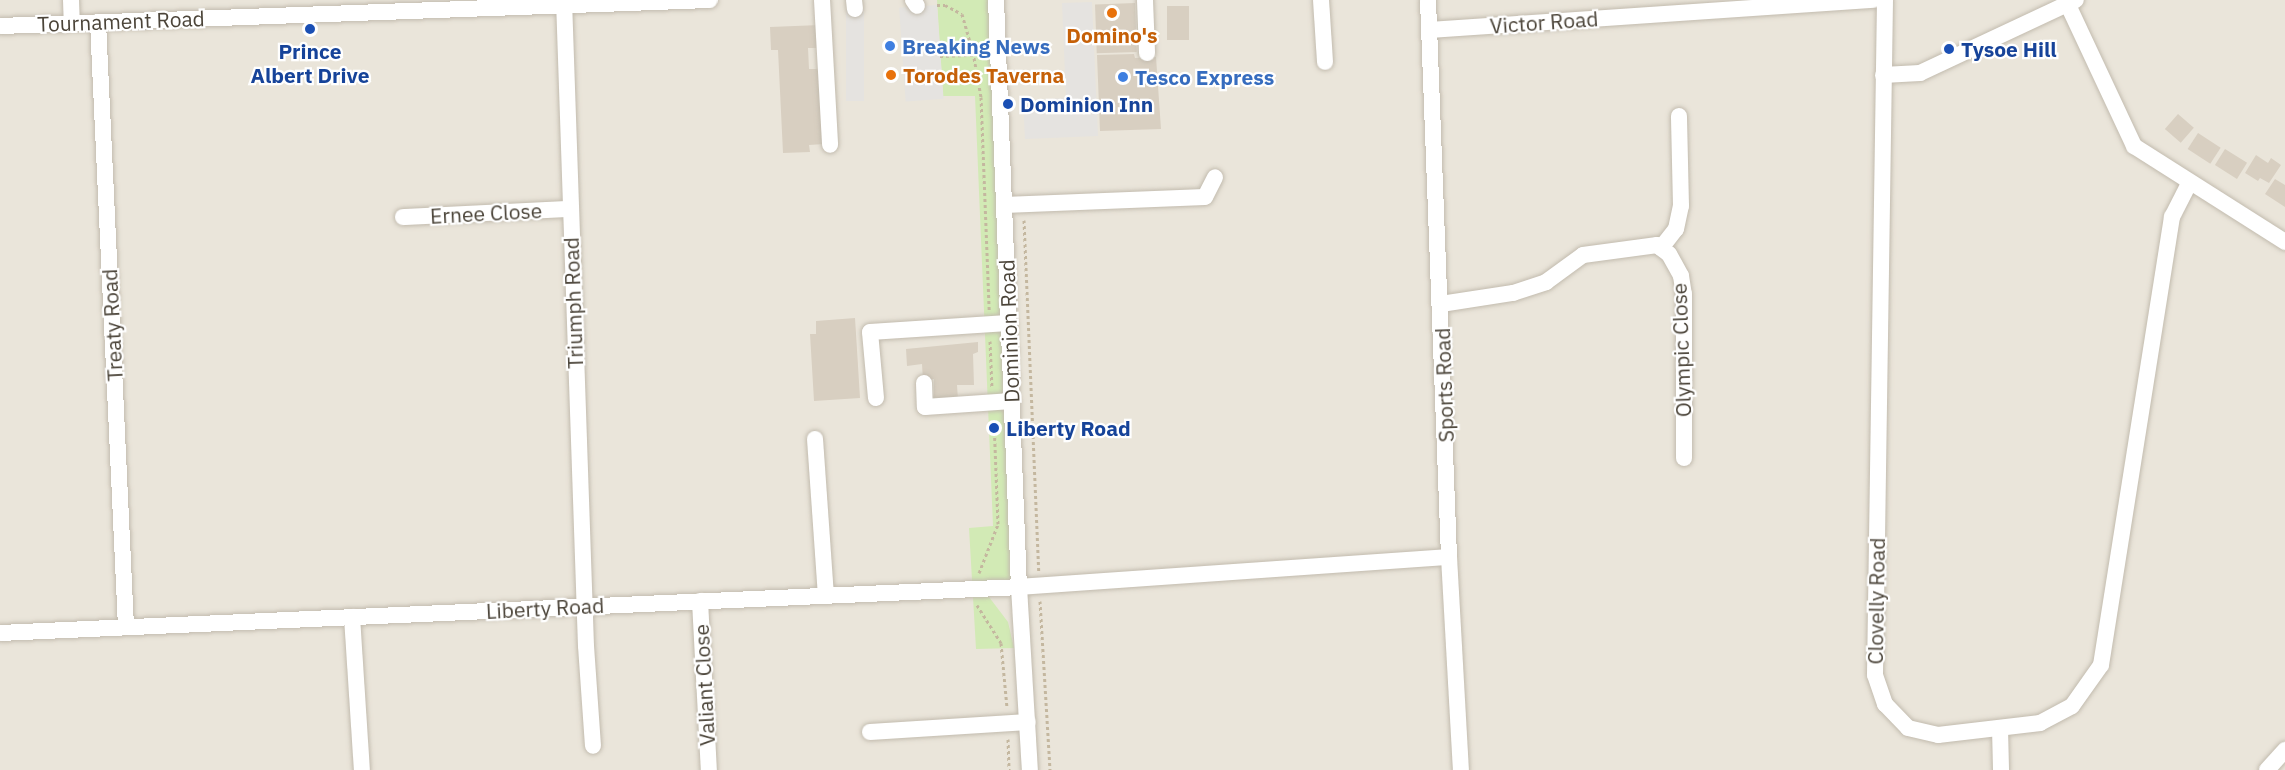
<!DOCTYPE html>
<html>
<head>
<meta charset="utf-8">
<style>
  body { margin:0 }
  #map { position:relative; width:2285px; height:770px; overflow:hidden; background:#f6f3ec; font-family:"IBM Plex Sans",sans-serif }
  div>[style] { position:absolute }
  .residential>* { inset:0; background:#eae5da; transform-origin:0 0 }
  .green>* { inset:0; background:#d2eab5 }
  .parking>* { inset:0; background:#e5e3e0; transform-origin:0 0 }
  .building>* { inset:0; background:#d8cfc1; transform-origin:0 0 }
  .path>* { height:3px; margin-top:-1.5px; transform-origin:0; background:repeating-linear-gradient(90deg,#c4b79f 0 3px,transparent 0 6px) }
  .roads { filter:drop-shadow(0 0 2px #c2bbae) drop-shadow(0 0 2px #c2bbae) }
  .minor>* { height:16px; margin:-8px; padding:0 8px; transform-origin:8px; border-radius:8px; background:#fff }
  .dots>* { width:16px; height:16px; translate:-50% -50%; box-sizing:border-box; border:3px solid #fff; border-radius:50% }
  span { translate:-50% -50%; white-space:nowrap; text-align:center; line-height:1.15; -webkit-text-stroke:4.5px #fff; paint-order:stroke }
  .street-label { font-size:21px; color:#4b4439 }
  .food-label { font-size:21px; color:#c56008; font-weight:700 }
  .left { translate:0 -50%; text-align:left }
  .shop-label { font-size:21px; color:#366cbe; font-weight:700 }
  .transit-label { font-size:21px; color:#164399; font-weight:700 }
</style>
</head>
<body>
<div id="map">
  <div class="residential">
    <i style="left:0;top:0;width:2285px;height:770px"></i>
  </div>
  <div class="green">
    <i style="clip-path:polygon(937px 0,996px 0,1019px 587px,986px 593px,1008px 622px,1014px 648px,976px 649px,969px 528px,993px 526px,975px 96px,943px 96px)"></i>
  </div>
  <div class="parking">
    <i style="clip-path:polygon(1092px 2px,1098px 136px,1025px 139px,1023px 100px,1066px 98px,1062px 3px)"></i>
    <i style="left:937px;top:5px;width:94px;height:38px;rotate:86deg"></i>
    <i style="left:846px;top:9px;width:18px;height:92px"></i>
  </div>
  <div class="building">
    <i style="left:1135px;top:3px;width:49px;height:40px;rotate:88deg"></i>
    <i style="left:1167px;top:6px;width:22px;height:34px"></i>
    <i style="clip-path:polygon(820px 25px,821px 48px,808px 48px,809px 69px,821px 69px,824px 144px,809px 145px,810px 152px,783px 153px,778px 50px,771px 50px,770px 27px)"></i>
    <i style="clip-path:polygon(1134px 54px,1135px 58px,1156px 57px,1161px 129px,1100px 131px,1097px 55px)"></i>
    <i style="left:2178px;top:114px;width:21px;height:20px;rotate:41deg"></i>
    <i style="left:2198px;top:133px;width:27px;height:19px;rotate:33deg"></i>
    <i style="left:2225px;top:149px;width:26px;height:19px;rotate:32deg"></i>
    <i style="clip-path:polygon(2256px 155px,2268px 163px,2271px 158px,2281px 165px,2269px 183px,2260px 178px,2258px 181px,2245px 173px)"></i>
    <i style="clip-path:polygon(2275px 179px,2285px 185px,2285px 207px,2265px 194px)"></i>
    <i style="clip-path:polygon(855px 318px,860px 398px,814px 401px,810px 334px,816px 334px,816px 321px)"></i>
    <i style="clip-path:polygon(978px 342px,978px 352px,973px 354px,974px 385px,957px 385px,958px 400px,934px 402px,934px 379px,923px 380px,922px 364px,907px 366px,906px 349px)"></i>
  </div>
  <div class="path">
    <i style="left:937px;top:5px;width:8px"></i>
    <i style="left:945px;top:5px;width:19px;rotate:28deg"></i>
    <i style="left:962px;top:14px;width:40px;rotate:74deg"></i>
    <i style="left:973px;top:52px;width:46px;rotate:79.9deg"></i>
    <i style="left:981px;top:97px;width:213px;rotate:87.8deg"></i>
    <i style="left:940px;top:56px;width:34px;rotate:-2deg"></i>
    <i style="left:1024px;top:220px;width:351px;rotate:87.6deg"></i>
    <i style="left:990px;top:341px;width:47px;rotate:87.6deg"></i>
    <i style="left:979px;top:573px;width:53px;rotate:-68.8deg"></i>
    <i style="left:998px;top:524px;width:106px;rotate:-92.2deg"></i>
    <i style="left:1040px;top:601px;width:169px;rotate:86.6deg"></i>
    <i style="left:977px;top:605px;width:45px;rotate:57.7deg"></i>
    <i style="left:1001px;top:643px;width:65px;rotate:84.7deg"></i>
    <i style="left:1008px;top:739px;width:31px;rotate:88deg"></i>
  </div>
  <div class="roads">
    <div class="minor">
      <i style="left:71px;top:0;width:23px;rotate:88deg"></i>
      <i style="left:564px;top:0;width:646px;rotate:88.05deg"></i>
      <i style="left:586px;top:646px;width:100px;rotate:86deg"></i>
      <i style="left:822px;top:0;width:145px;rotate:86.8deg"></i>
      <i style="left:854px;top:0;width:9px;rotate:84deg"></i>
      <i style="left:913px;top:0;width:7px;rotate:56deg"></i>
      <i style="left:996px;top:0;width:587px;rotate:87.76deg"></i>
      <i style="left:1019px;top:587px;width:183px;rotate:86.6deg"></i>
      <i style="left:1145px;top:0;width:53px;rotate:87.8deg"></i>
      <i style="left:1321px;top:0;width:62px;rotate:86.3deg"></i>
      <i style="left:1428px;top:0;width:557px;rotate:87.84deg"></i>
      <i style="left:1449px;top:557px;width:213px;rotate:86.8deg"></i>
      <i style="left:1885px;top:0;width:675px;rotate:90.85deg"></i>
      <i style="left:1875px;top:675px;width:31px;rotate:71deg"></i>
      <i style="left:1885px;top:704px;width:33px;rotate:46deg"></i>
      <i style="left:1908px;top:728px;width:31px;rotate:13deg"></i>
      <i style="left:1938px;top:735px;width:103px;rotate:-6.7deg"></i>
      <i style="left:2040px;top:723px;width:36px;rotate:-28deg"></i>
      <i style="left:2072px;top:706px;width:50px;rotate:-54.7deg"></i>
      <i style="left:2101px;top:665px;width:454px;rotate:-81deg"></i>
      <i style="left:2172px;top:217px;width:39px;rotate:-63deg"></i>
      <i style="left:2068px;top:5px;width:156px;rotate:64.9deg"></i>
      <i style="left:2134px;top:146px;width:179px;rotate:32.4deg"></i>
      <i style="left:98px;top:22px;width:606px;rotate:87.35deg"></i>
      <i style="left:0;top:26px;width:710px;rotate:-2.1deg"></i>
      <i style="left:1430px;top:30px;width:444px;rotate:-3.9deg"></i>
      <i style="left:1883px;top:75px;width:37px;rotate:-3deg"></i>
      <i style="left:1920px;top:73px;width:172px;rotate:-25.1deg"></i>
      <i style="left:1004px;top:205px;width:201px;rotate:-2.3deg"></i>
      <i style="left:1205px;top:197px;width:22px;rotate:-63deg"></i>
      <i style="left:403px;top:217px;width:166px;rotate:-2.8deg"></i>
      <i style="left:1661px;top:248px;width:24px;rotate:-52deg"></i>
      <i style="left:1676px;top:229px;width:24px;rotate:-78deg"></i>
      <i style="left:1681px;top:206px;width:90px;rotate:-91.3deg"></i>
      <i style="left:1441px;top:304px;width:73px;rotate:-8.7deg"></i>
      <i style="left:1513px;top:293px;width:35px;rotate:-18deg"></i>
      <i style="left:1546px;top:282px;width:46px;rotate:-36.1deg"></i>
      <i style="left:1583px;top:255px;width:75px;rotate:-7.7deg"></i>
      <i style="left:1657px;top:245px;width:15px;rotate:37deg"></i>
      <i style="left:1669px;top:254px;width:25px;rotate:61deg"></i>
      <i style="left:1681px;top:276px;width:18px;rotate:81deg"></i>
      <i style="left:1684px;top:294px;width:164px;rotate:90deg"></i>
      <i style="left:924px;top:383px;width:24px;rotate:88deg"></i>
      <i style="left:925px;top:407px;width:87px;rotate:-3.9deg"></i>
      <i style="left:876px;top:398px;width:66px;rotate:-95.2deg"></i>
      <i style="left:870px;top:332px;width:138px;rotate:-3.7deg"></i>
      <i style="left:815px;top:439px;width:156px;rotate:86deg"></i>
      <i style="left:700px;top:601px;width:169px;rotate:87deg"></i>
      <i style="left:352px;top:617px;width:153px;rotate:86.3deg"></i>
      <i style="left:0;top:633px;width:1020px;rotate:-2.58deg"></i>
      <i style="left:1019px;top:587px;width:431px;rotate:-4deg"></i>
      <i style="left:2000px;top:728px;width:42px;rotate:88.6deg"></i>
      <i style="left:870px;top:732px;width:158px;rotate:-3.6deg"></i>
      <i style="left:2267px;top:770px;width:27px;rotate:-48deg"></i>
    </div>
  </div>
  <div class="dots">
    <i style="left:1112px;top:13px;background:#e8710a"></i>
    <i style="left:310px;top:29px;background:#1a4fb4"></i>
    <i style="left:890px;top:46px;background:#3f7fe0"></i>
    <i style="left:1949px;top:49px;background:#1a4fb4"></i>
    <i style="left:891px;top:75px;background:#e8710a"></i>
    <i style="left:1123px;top:77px;background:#3f7fe0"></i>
    <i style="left:1008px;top:104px;background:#1a4fb4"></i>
    <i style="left:994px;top:428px;background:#1a4fb4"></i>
  </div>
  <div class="street-label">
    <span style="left:121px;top:21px;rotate:-2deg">Tournament Road</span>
    <span style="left:1544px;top:22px;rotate:-4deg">Victor Road</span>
    <span style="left:486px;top:213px;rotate:-3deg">Ernee Close</span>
    <span style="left:573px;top:303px;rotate:-92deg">Triumph Road</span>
    <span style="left:112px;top:325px;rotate:-93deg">Treaty Road</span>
    <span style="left:1009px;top:331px;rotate:-92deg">Dominion Road</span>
    <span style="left:1681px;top:350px;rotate:-92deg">Olympic Close</span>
    <span style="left:1444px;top:385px;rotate:-92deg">Sports Road</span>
    <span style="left:1876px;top:601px;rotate:-89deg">Clovelly Road</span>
    <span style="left:545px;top:608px;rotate:-3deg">Liberty Road</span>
    <span style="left:704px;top:685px;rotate:-93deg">Valiant Close</span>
  </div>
  <div class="food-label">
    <span style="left:1112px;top:35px">Domino's</span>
    <span class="left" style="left:903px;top:75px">Torodes Taverna</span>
  </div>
  <div class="shop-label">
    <span class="left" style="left:902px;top:46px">Breaking News</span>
    <span class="left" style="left:1135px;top:77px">Tesco Express</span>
  </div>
  <div class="transit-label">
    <span class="left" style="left:1961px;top:49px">Tysoe Hill</span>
    <span style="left:310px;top:63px">Prince<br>Albert Drive</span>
    <span class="left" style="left:1020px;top:104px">Dominion Inn</span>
    <span class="left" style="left:1006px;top:428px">Liberty Road</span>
  </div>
</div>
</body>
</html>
